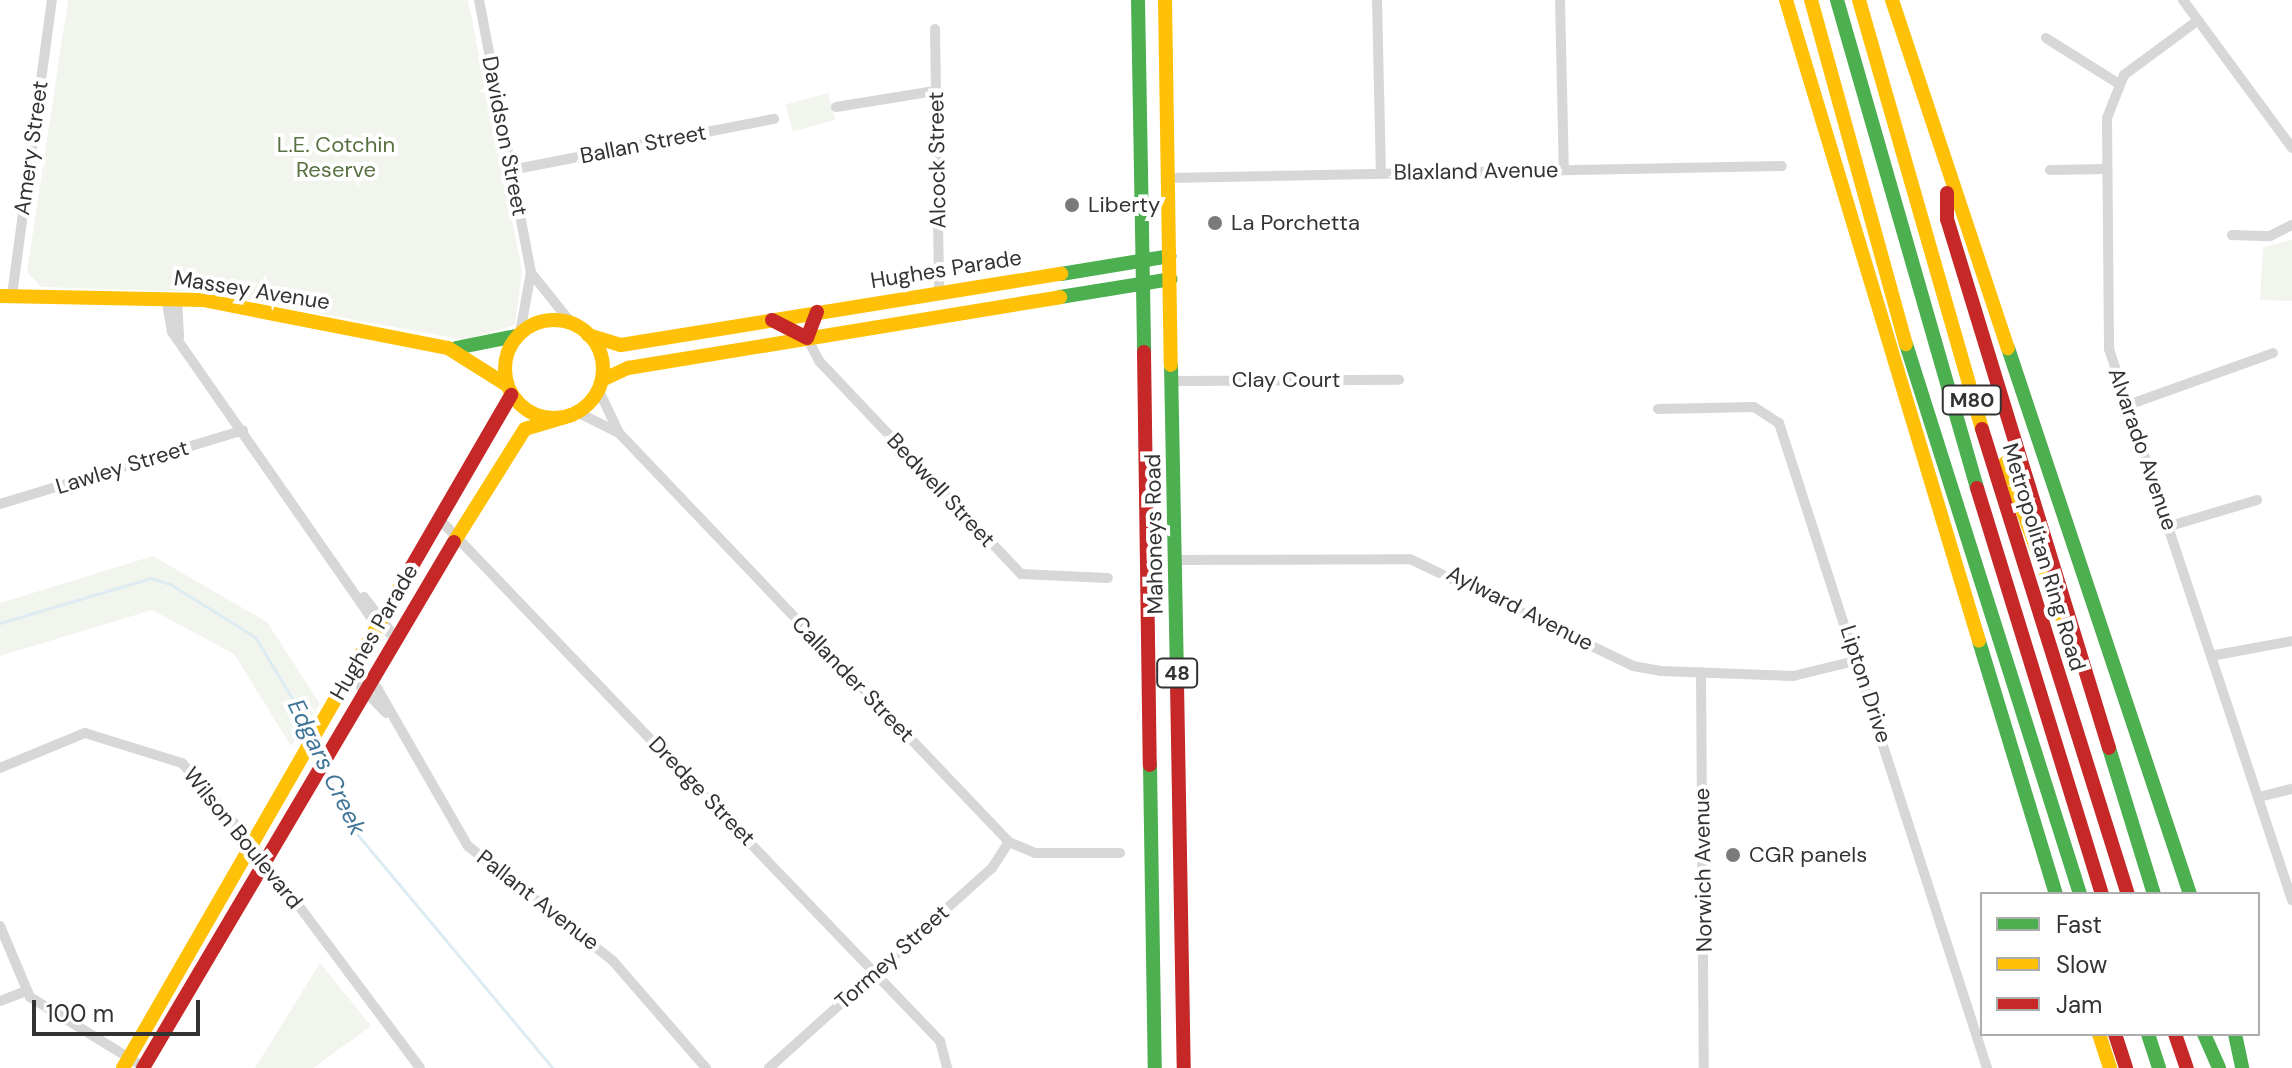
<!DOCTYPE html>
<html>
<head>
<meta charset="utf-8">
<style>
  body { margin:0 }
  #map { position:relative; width:2292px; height:1068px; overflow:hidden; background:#fff; font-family:"DM Sans",sans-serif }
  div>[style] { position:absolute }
  .green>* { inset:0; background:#f1f5ed; transform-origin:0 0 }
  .stream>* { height:3px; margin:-1.5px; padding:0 1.5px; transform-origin:1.5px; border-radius:1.5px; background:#ddebf3 }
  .street>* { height:10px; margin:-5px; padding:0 5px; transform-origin:5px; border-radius:5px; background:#d7d7d7 }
  .fast>* { height:14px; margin:-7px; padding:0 7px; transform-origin:7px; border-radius:7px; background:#4caf50 }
  .slow>* { height:14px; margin:-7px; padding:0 7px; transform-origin:7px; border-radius:7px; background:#ffc107 }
  .slow>.ring { margin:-7px; padding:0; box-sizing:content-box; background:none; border:14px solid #ffc107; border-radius:50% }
  .jam>* { height:14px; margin:-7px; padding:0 7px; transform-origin:7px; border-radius:7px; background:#c62828 }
  .dots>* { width:22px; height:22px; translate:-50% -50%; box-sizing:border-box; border:4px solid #fff; border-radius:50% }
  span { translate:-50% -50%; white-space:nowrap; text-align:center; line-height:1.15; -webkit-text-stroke:8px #fff; paint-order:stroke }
  .shield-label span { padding:2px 6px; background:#fff; border:2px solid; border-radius:6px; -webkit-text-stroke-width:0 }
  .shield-label { font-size:20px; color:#333; font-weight:700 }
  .street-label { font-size:22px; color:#333 }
  .park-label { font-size:22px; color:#56703f }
  .poi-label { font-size:22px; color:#333 }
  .left { translate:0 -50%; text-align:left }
  .water-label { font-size:24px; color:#3f7597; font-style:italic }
  .legend { position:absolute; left:1980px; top:892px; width:280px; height:144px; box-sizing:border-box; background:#fff; border:2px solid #adadad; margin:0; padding:10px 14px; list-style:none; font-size:24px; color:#333 }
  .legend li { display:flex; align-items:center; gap:16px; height:40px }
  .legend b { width:40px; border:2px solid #adadad }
  .scale { position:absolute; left:32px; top:1000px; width:168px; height:36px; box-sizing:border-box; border:4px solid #333; border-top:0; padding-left:10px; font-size:24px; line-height:28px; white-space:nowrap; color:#333; -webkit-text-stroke:6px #fff; paint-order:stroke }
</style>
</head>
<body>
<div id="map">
  <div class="green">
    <i style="clip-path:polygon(68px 0,468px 0,522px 270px,515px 325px,465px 340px,204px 292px,41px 287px,27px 272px)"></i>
    <i style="left:828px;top:93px;width:28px;height:44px;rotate:75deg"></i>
    <i style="clip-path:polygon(2292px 240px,2292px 301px,2260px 300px,2263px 247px)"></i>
    <i style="clip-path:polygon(153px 556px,267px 622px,320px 704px,291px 746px,234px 654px,152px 610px,0 656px,0 603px)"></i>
    <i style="clip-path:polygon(320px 963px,371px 1026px,313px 1068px,255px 1068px)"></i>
  </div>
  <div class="stream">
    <i style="left:0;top:623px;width:158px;rotate:-16.6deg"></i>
    <i style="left:151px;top:578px;width:20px;rotate:18deg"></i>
    <i style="left:170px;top:584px;width:100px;rotate:31.9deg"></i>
    <i style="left:255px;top:637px;width:109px;rotate:58.9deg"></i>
    <i style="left:326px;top:771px;width:63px;rotate:65.5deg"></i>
    <i style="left:352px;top:828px;width:313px;rotate:50.1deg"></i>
  </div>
  <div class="street">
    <i style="left:479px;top:0;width:277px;rotate:79.2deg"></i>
    <i style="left:531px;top:272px;width:62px;rotate:100.2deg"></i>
    <i style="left:1377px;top:0;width:172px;rotate:88.7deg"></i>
    <i style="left:1560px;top:0;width:170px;rotate:88.7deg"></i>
    <i style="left:2183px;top:0;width:184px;rotate:53.6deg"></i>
    <i style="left:2197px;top:21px;width:91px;rotate:143.5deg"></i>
    <i style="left:2124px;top:75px;width:46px;rotate:111.6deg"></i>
    <i style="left:2107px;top:118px;width:231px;rotate:89.5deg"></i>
    <i style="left:2109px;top:349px;width:581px;rotate:71.63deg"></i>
    <i style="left:935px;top:29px;width:263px;rotate:89.1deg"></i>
    <i style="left:2046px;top:38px;width:83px;rotate:32.2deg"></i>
    <i style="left:836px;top:107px;width:100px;rotate:-9.2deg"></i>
    <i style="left:511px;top:170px;width:268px;rotate:-11deg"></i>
    <i style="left:2050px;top:170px;width:57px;rotate:-1deg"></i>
    <i style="left:1169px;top:178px;width:613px;rotate:-1.12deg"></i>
    <i style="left:2232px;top:235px;width:38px;rotate:2deg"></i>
    <i style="left:2270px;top:236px;width:25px;rotate:-27deg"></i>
    <i style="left:532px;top:274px;width:64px;rotate:51.3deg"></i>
    <i style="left:12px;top:295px;width:298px;rotate:-82.3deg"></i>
    <i style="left:166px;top:298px;width:35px;rotate:80deg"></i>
    <i style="left:172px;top:332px;width:346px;rotate:55.1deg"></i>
    <i style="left:370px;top:616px;width:35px;rotate:41deg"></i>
    <i style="left:177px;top:298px;width:39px;rotate:87deg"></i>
    <i style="left:807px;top:338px;width:26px;rotate:62deg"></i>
    <i style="left:819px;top:361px;width:294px;rotate:46.5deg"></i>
    <i style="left:1021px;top:574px;width:87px;rotate:2.6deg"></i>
    <i style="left:1174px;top:381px;width:225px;rotate:-0.3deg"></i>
    <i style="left:599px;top:391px;width:47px;rotate:64.5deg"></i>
    <i style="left:619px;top:433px;width:565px;rotate:46.36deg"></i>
    <i style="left:1009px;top:842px;width:28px;rotate:23deg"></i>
    <i style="left:1035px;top:853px;width:85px"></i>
    <i style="left:2128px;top:405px;width:154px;rotate:-19.7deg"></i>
    <i style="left:1658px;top:409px;width:96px;rotate:-1.2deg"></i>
    <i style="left:1754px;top:407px;width:30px;rotate:33deg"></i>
    <i style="left:1779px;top:423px;width:678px;rotate:72.13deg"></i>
    <i style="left:579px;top:413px;width:42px;rotate:26.6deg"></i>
    <i style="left:0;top:504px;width:254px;rotate:-16.9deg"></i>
    <i style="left:443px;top:523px;width:718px;rotate:46.19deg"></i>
    <i style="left:940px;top:1041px;width:28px;rotate:75deg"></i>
    <i style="left:2170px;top:526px;width:91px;rotate:-16.6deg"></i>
    <i style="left:1176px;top:560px;width:234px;rotate:-0.2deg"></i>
    <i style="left:1410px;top:559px;width:247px;rotate:25.6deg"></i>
    <i style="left:1633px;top:666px;width:28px;rotate:10deg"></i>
    <i style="left:1661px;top:671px;width:132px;rotate:2.2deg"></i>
    <i style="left:1793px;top:676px;width:68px;rotate:-13.6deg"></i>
    <i style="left:364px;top:597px;width:51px;rotate:52.2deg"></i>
    <i style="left:2211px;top:656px;width:82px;rotate:-10.5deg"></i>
    <i style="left:1701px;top:672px;width:396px;rotate:89.6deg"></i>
    <i style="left:354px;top:675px;width:26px;rotate:29deg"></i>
    <i style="left:377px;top:688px;width:182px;rotate:60.1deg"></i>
    <i style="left:468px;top:846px;width:185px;rotate:38.4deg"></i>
    <i style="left:613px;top:961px;width:142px;rotate:49deg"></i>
    <i style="left:361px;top:687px;width:36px;rotate:46deg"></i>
    <i style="left:0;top:768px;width:92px;rotate:-22.4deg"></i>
    <i style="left:85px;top:733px;width:102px;rotate:17.2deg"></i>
    <i style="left:182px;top:763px;width:110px;rotate:49.1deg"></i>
    <i style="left:254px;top:846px;width:277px;rotate:53.2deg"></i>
    <i style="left:2259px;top:797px;width:34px;rotate:-14deg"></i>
    <i style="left:0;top:926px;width:77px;rotate:67.1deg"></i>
    <i style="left:30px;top:997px;width:134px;rotate:31.6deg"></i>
    <i style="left:0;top:1001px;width:28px;rotate:-21deg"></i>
    <i style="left:769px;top:1068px;width:300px;rotate:-41.9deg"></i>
    <i style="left:992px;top:868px;width:31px;rotate:-57deg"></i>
  </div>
  <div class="fast">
    <i style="left:1138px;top:0;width:352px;rotate:89deg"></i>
    <i style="left:1837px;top:0;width:508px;rotate:73.99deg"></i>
    <i style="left:1061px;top:274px;width:110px;rotate:-9.4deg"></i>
    <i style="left:1060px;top:297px;width:112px;rotate:-9.2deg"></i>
    <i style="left:1906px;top:344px;width:577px;rotate:72.44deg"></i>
    <i style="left:456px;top:348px;width:61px;rotate:-11.3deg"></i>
    <i style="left:2008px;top:348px;width:576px;rotate:71.57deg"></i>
    <i style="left:1171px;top:365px;width:318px;rotate:88.9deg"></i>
    <i style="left:1979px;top:641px;width:264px;rotate:73.1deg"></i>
    <i style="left:2109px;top:748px;width:153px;rotate:72.9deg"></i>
    <i style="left:1150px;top:765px;width:303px;rotate:89.1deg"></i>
    <i style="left:2148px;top:1034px;width:36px;rotate:72deg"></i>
    <i style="left:2204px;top:1034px;width:37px;rotate:66deg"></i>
    <i style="left:2235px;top:1034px;width:35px;rotate:78deg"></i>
  </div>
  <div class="slow">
    <i style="left:1165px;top:0;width:365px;rotate:89.1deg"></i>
    <i style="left:1786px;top:0;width:669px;rotate:73.24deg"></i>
    <i style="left:1811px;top:0;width:357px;rotate:74.6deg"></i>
    <i style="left:1859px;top:0;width:446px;rotate:74deg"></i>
    <i style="left:1892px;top:0;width:367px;rotate:71.6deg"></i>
    <i style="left:0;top:296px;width:203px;rotate:1.1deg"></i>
    <i style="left:203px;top:300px;width:250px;rotate:11.1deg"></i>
    <i style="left:448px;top:348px;width:70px;rotate:32.1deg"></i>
    <i class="ring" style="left:505px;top:320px;width:84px;height:84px"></i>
    <i style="left:588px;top:335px;width:34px;rotate:17deg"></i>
    <i style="left:621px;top:345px;width:446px;rotate:-9.2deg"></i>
    <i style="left:602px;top:380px;width:29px;rotate:-25deg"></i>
    <i style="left:628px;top:368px;width:438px;rotate:-9.3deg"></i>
    <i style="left:2005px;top:463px;width:168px;rotate:69.8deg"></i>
    <i style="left:454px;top:542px;width:133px;rotate:-57.9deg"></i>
    <i style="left:525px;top:429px;width:49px;rotate:-16.6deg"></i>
    <i style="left:2099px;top:1034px;width:36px;rotate:72deg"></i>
    <i style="left:123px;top:1068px;width:571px;rotate:-60.07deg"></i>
  </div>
  <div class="jam">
    <i style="left:1947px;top:193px;width:26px;rotate:90deg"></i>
    <i style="left:1947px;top:219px;width:553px;rotate:72.97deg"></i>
    <i style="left:772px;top:320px;width:39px;rotate:27deg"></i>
    <i style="left:807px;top:338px;width:28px;rotate:-69deg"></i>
    <i style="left:1144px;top:352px;width:413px;rotate:89.2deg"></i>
    <i style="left:1982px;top:429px;width:487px;rotate:72.6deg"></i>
    <i style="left:1977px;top:488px;width:425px;rotate:72.9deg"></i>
    <i style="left:408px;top:573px;width:206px;rotate:-59.9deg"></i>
    <i style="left:1177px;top:683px;width:385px;rotate:89deg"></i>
    <i style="left:2115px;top:1034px;width:36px;rotate:72deg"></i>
    <i style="left:2175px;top:1034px;width:36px;rotate:71deg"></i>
    <i style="left:143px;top:1068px;width:611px;rotate:-59.41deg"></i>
  </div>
  <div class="dots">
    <i style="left:1072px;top:205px;background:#7a7a7a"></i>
    <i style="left:1215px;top:223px;background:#7a7a7a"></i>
    <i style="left:1733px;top:855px;background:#7a7a7a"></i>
  </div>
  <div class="shield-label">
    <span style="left:1972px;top:400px">M80</span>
    <span style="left:1177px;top:673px">48</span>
  </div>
  <div class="street-label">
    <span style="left:505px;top:136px;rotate:79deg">Davidson Street</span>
    <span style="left:643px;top:144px;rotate:-11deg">Ballan Street</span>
    <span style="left:31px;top:148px;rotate:-82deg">Amery Street</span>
    <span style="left:937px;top:160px;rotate:-91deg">Alcock Street</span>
    <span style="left:1476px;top:171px;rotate:-1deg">Blaxland Avenue</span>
    <span style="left:946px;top:269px;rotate:-9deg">Hughes Parade</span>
    <span style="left:252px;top:290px;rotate:9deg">Massey Avenue</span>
    <span style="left:1286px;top:380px">Clay Court</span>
    <span style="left:2143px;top:449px;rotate:71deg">Alvarado Avenue</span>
    <span style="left:122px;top:467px;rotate:-17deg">Lawley Street</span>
    <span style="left:941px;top:490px;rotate:47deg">Bedwell Street</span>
    <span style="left:1154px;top:534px;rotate:-91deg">Mahoneys Road</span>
    <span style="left:2044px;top:557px;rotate:73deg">Metropolitan Ring Road</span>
    <span style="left:1520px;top:608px;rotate:27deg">Aylward Avenue</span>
    <span style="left:374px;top:632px;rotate:-60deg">Hughes Parade</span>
    <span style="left:853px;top:679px;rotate:46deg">Callander Street</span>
    <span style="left:1866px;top:684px;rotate:72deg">Lipton Drive</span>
    <span style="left:702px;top:791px;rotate:46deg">Dredge Street</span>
    <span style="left:243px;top:838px;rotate:51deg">Wilson Boulevard</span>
    <span style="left:1703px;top:870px;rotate:-91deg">Norwich Avenue</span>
    <span style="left:538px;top:900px;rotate:38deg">Pallant Avenue</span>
    <span style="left:892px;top:957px;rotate:-42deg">Tormey Street</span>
  </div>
  <div class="park-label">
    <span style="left:336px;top:157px">L.E. Cotchin<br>Reserve</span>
  </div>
  <div class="poi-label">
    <span class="left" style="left:1088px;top:205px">Liberty</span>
    <span class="left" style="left:1231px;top:223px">La Porchetta</span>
    <span class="left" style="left:1749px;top:855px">CGR panels</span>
  </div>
  <div class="water-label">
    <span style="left:327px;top:767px;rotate:64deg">Edgars Creek</span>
  </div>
  <ul class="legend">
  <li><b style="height:10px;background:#4caf50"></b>Fast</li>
  <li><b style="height:10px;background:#ffc107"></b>Slow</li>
  <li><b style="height:10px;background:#c62828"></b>Jam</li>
  </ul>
  <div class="scale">100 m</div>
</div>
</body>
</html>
